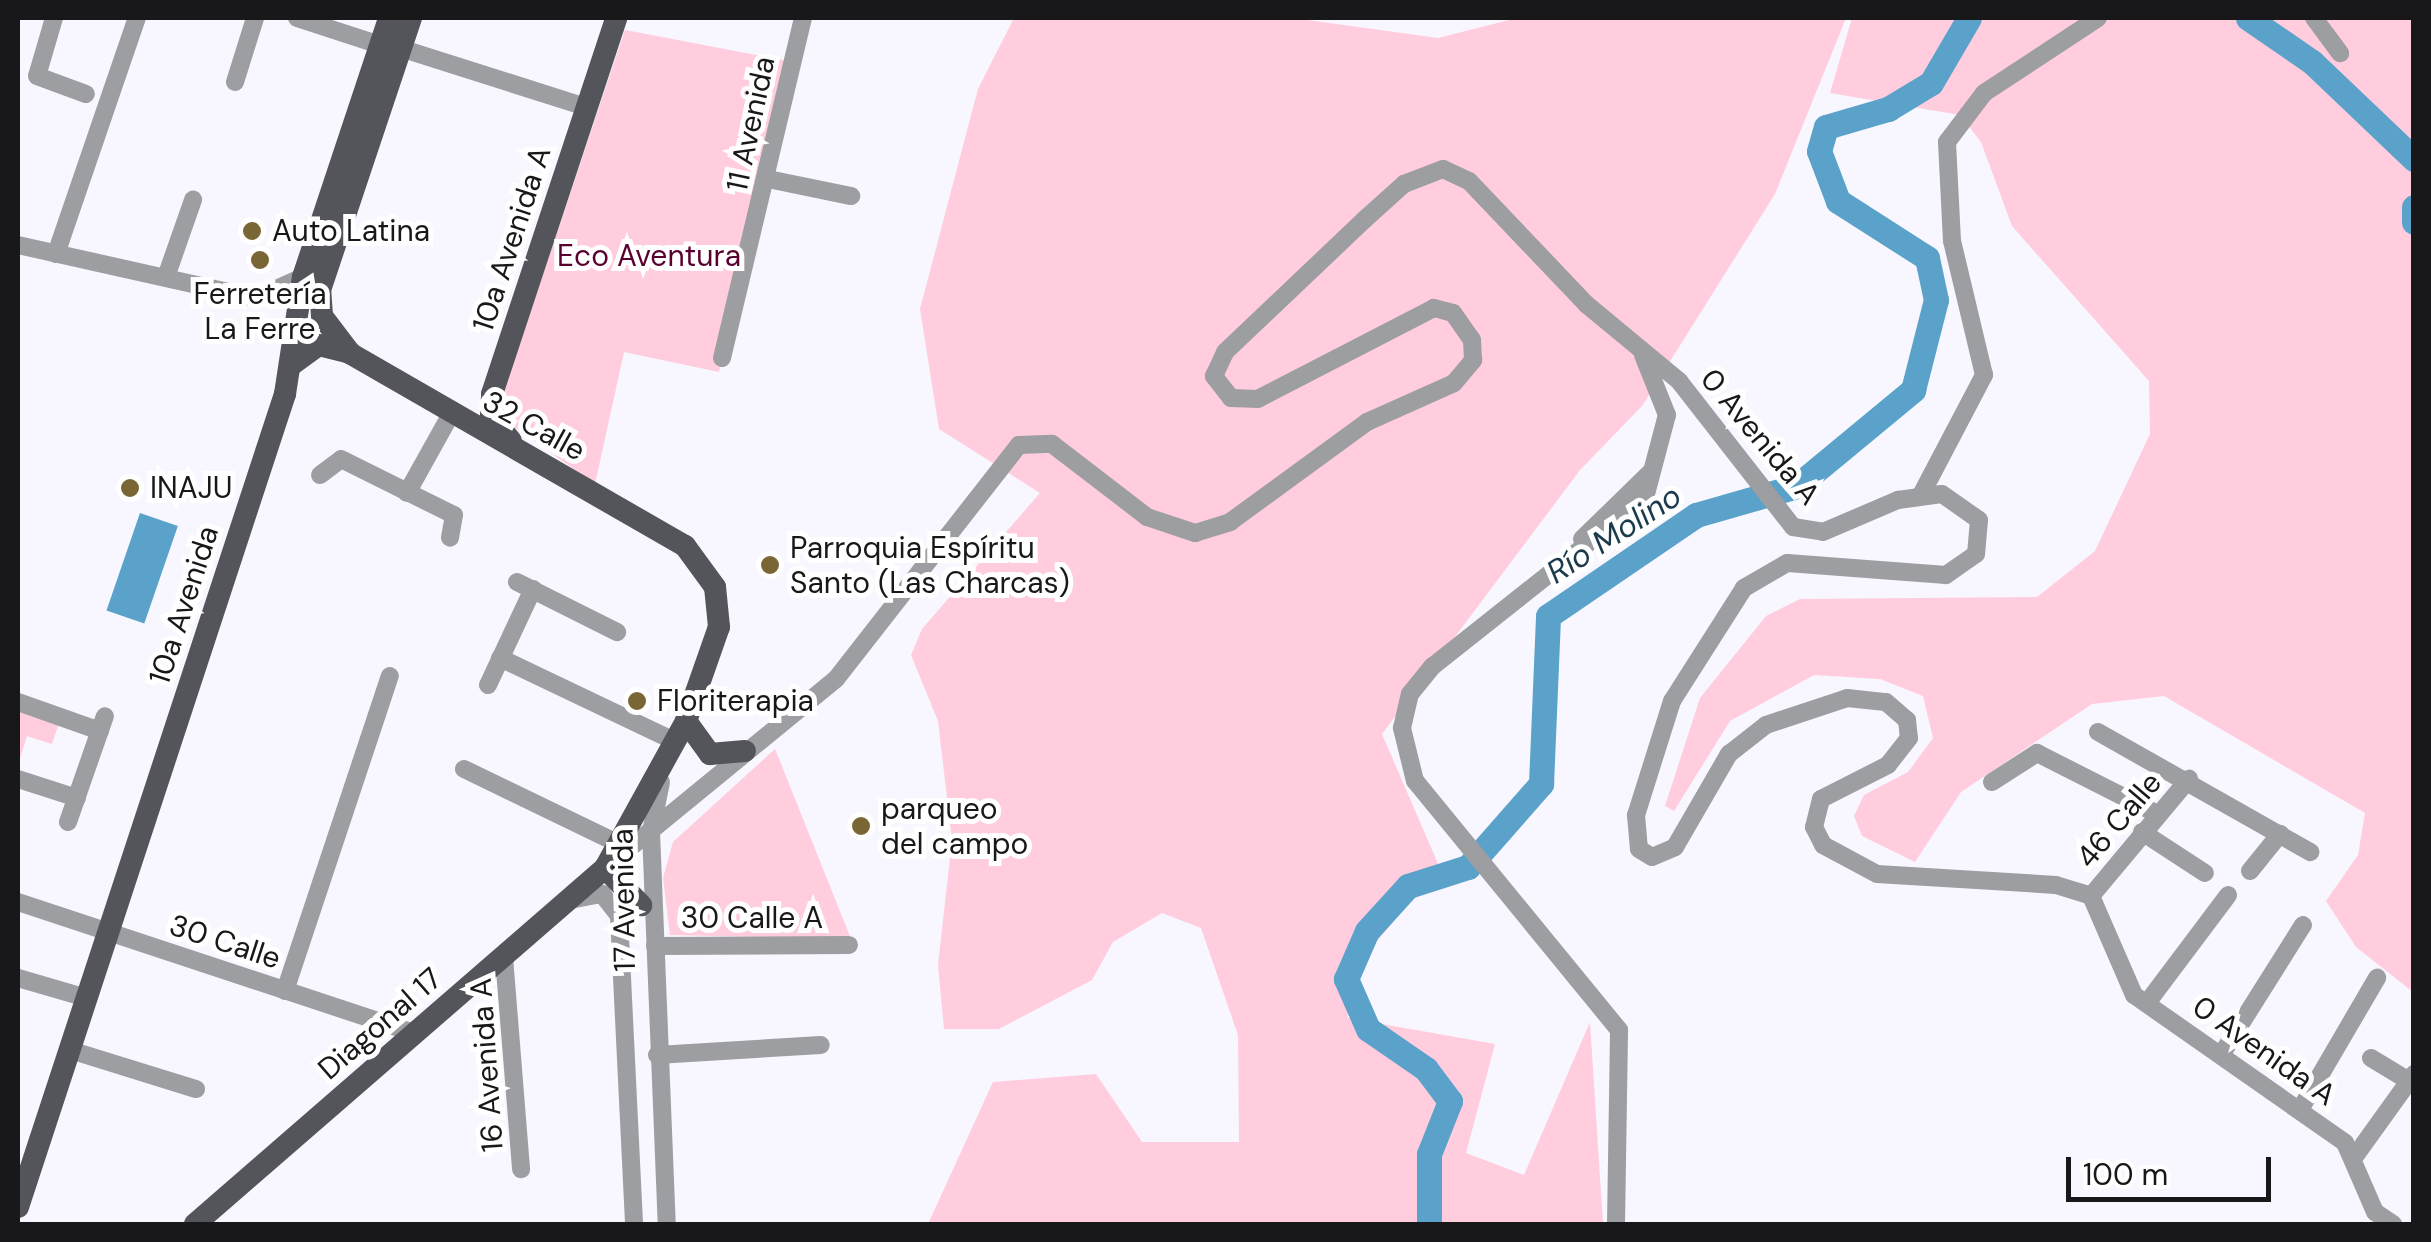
<!DOCTYPE html>
<html>
<head>
<meta charset="utf-8">
<style>
  body { margin:0 }
  #map { position:relative; width:2431px; height:1242px; overflow:hidden; background:#f8f6fe; font-family:"DM Sans",sans-serif }
  div>[style] { position:absolute }
  .green>* { inset:0; background:#ffcddd }
  .water>* { inset:0; background:#5aa2ca; transform-origin:0 0 }
  .river>* { height:25px; margin:-12.5px; padding:0 12.5px; transform-origin:12.5px; border-radius:12.5px; background:#5aa2ca }
  .minor>* { height:18px; margin:-9px; padding:0 9px; transform-origin:9px; border-radius:9px; background:#9c9ea1 }
  .major>* { height:22px; margin:-11px; padding:0 11px; transform-origin:11px; border-radius:11px; background:#53555a }
  .dots>* { width:28px; height:28px; translate:-50% -50%; box-sizing:border-box; border:5px solid #fff; border-radius:50% }
  span { translate:-50% -50%; white-space:nowrap; text-align:center; line-height:1.15; -webkit-text-stroke:10px #fff; paint-order:stroke }
  .street-label { font-size:30px; color:#18181a }
  .poi-label { font-size:30px; color:#18181a }
  .left { translate:0 -50%; text-align:left }
  .park-label { font-size:30px; color:#59002f }
  .water-label { font-size:32px; color:#1b3b4d; font-style:italic }
  .frame { position:absolute; inset:0; border:20px solid #18181a; pointer-events:none }
  .scale { position:absolute; left:2066px; top:1157px; width:205px; height:45px; box-sizing:border-box; border:5px solid #18181a; border-top:0; padding-left:12px; font-size:30px; line-height:35px; white-space:nowrap; color:#18181a; -webkit-text-stroke:8px #fff; paint-order:stroke }
</style>
</head>
<body>
<div id="map">
  <div class="green">
    <i style="clip-path:polygon(1014px 18px,1293px 18px,1438px 38px,1517px 18px,1846px 18px,1775px 194px,1642px 406px,1580px 470px,1382px 734px,1439px 866px,1346px 979px,1348px 1018px,1495px 1044px,1466px 1153px,1524px 1175px,1590px 1022px,1603px 1224px,928px 1224px,993px 1082px,1096px 1074px,1142px 1142px,1239px 1142px,1238px 1035px,1201px 928px,1162px 913px,1113px 942px,1092px 980px,999px 1029px,944px 1029px,938px 965px,952px 840px,938px 721px,911px 655px,922px 629px,1040px 493px,939px 429px,920px 309px,978px 89px)"></i>
    <i style="clip-path:polygon(1852px 18px,2413px 18px,2413px 992px,2356px 947px,2326px 901px,2358px 855px,2365px 813px,2164px 696px,2092px 704px,1961px 792px,1915px 862px,1862px 836px,1854px 816px,1864px 795px,1908px 772px,1933px 738px,1923px 696px,1880px 679px,1814px 675px,1730px 721px,1674px 811px,1665px 806px,1700px 698px,1766px 616px,1800px 599px,2037px 597px,2095px 551px,2150px 434px,2149px 381px,2012px 226px,1981px 142px,1960px 115px,1830px 93px)"></i>
    <i style="clip-path:polygon(625px 30px,793px 62px,719px 372px,624px 352px,595px 484px,496px 414px)"></i>
    <i style="clip-path:polygon(18px 710px,59px 723px,52px 744px,27px 736px,18px 765px)"></i>
    <i style="clip-path:polygon(775px 749px,851px 939px,670px 935px,663px 878px,673px 842px)"></i>
  </div>
  <div class="water">
    <i style="left:140px;top:513px;width:40px;height:103px;rotate:19deg"></i>
  </div>
  <div class="river">
    <i style="left:2248px;top:18px;width:78px;rotate:34.5deg"></i>
    <i style="left:2312px;top:62px;width:141px;rotate:43.6deg"></i>
    <i style="left:2414px;top:207px;width:15px;rotate:90deg"></i>
    <i style="left:1429px;top:1224px;width:70px;rotate:-90deg"></i>
    <i style="left:1429px;top:1154px;width:57px;rotate:-68.4deg"></i>
    <i style="left:1450px;top:1101px;width:40px;rotate:-127deg"></i>
    <i style="left:1426px;top:1069px;width:70px;rotate:-145.4deg"></i>
    <i style="left:1368px;top:1029px;width:55px;rotate:-113.7deg"></i>
    <i style="left:1346px;top:979px;width:52px;rotate:-66.4deg"></i>
    <i style="left:1367px;top:931px;width:61px;rotate:-47.7deg"></i>
    <i style="left:1408px;top:886px;width:63px;rotate:-17.6deg"></i>
    <i style="left:1468px;top:867px;width:111px;rotate:-48.7deg"></i>
    <i style="left:1541px;top:784px;width:168px;rotate:-87.6deg"></i>
    <i style="left:1548px;top:616px;width:179px;rotate:-34.3deg"></i>
    <i style="left:1696px;top:515px;width:105px;rotate:-16deg"></i>
    <i style="left:1797px;top:486px;width:151px;rotate:-39.6deg"></i>
    <i style="left:1913px;top:390px;width:93px;rotate:-75.7deg"></i>
    <i style="left:1936px;top:300px;width:43px;rotate:-102.1deg"></i>
    <i style="left:1927px;top:258px;width:106px;rotate:-147.4deg"></i>
    <i style="left:1838px;top:201px;width:53px;rotate:-110.8deg"></i>
    <i style="left:1819px;top:151px;width:25px;rotate:-74deg"></i>
    <i style="left:1826px;top:127px;width:65px;rotate:-16.2deg"></i>
    <i style="left:1888px;top:109px;width:50px;rotate:-31.2deg"></i>
    <i style="left:1931px;top:83px;width:75px;rotate:-59.7deg"></i>
  </div>
  <div class="minor">
    <i style="left:54px;top:18px;width:60px;rotate:106.3deg"></i>
    <i style="left:37px;top:76px;width:52px;rotate:20.2deg"></i>
    <i style="left:297px;top:18px;width:87px;rotate:18deg"></i>
    <i style="left:2314px;top:18px;width:44px;rotate:53.4deg"></i>
    <i style="left:400px;top:48px;width:195px;rotate:17.6deg"></i>
    <i style="left:235px;top:82px;width:67px;rotate:-72.6deg"></i>
    <i style="left:768px;top:179px;width:85px;rotate:11.6deg"></i>
    <i style="left:18px;top:245px;width:244px;rotate:12.6deg"></i>
    <i style="left:256px;top:298px;width:51px;rotate:-24.1deg"></i>
    <i style="left:56px;top:254px;width:250px;rotate:-71.1deg"></i>
    <i style="left:166px;top:277px;width:82px;rotate:-70.7deg"></i>
    <i style="left:722px;top:358px;width:350px;rotate:-76.6deg"></i>
    <i style="left:320px;top:475px;width:26px;rotate:-37deg"></i>
    <i style="left:341px;top:459px;width:126px;rotate:26.4deg"></i>
    <i style="left:454px;top:515px;width:23px;rotate:100deg"></i>
    <i style="left:407px;top:493px;width:90px;rotate:-60.9deg"></i>
    <i style="left:1921px;top:495px;width:136px;rotate:-62.3deg"></i>
    <i style="left:1984px;top:375px;width:138px;rotate:-103.4deg"></i>
    <i style="left:1952px;top:241px;width:99px;rotate:-92.9deg"></i>
    <i style="left:1947px;top:142px;width:61px;rotate:-52.9deg"></i>
    <i style="left:1984px;top:93px;width:136px;rotate:-33.3deg"></i>
    <i style="left:1582px;top:539px;width:96px;rotate:-44.2deg"></i>
    <i style="left:517px;top:582px;width:112px;rotate:26.6deg"></i>
    <i style="left:500px;top:658px;width:195px;rotate:25.5deg"></i>
    <i style="left:488px;top:685px;width:106px;rotate:-64.9deg"></i>
    <i style="left:18px;top:702px;width:87px;rotate:19.5deg"></i>
    <i style="left:2098px;top:732px;width:244px;rotate:29.5deg"></i>
    <i style="left:464px;top:769px;width:172px;rotate:25.8deg"></i>
    <i style="left:18px;top:779px;width:62px;rotate:17.9deg"></i>
    <i style="left:661px;top:782px;width:51px;rotate:101.3deg"></i>
    <i style="left:651px;top:832px;width:392px;rotate:87.7deg"></i>
    <i style="left:1992px;top:782px;width:54px;rotate:-32.8deg"></i>
    <i style="left:2037px;top:753px;width:135px;rotate:26.9deg"></i>
    <i style="left:68px;top:822px;width:112px;rotate:-70.8deg"></i>
    <i style="left:2142px;top:832px;width:75px;rotate:33.1deg"></i>
    <i style="left:610px;top:864px;width:292px;rotate:-39.3deg"></i>
    <i style="left:836px;top:679px;width:297px;rotate:-52deg"></i>
    <i style="left:1019px;top:445px;width:33px;rotate:-2deg"></i>
    <i style="left:1052px;top:444px;width:120px;rotate:37.5deg"></i>
    <i style="left:1147px;top:517px;width:51px;rotate:18.4deg"></i>
    <i style="left:1195px;top:533px;width:37px;rotate:-17deg"></i>
    <i style="left:1230px;top:522px;width:170px;rotate:-36.1deg"></i>
    <i style="left:1367px;top:422px;width:95px;rotate:-24.1deg"></i>
    <i style="left:1454px;top:383px;width:30px;rotate:-50deg"></i>
    <i style="left:1473px;top:360px;width:20px;rotate:-93deg"></i>
    <i style="left:1472px;top:340px;width:33px;rotate:-125deg"></i>
    <i style="left:1453px;top:313px;width:20px;rotate:-165deg"></i>
    <i style="left:1434px;top:308px;width:198px;rotate:152.7deg"></i>
    <i style="left:1258px;top:399px;width:27px;rotate:-178deg"></i>
    <i style="left:1231px;top:398px;width:28px;rotate:-128deg"></i>
    <i style="left:1214px;top:376px;width:26px;rotate:-65deg"></i>
    <i style="left:1225px;top:352px;width:192px;rotate:-43.5deg"></i>
    <i style="left:1364px;top:220px;width:54px;rotate:-42deg"></i>
    <i style="left:1404px;top:184px;width:42px;rotate:-21deg"></i>
    <i style="left:1443px;top:169px;width:29px;rotate:25deg"></i>
    <i style="left:1469px;top:181px;width:170px;rotate:46.4deg"></i>
    <i style="left:1586px;top:304px;width:121px;rotate:39.6deg"></i>
    <i style="left:1679px;top:381px;width:185px;rotate:52deg"></i>
    <i style="left:1793px;top:527px;width:30px;rotate:9deg"></i>
    <i style="left:1823px;top:532px;width:82px;rotate:-23.1deg"></i>
    <i style="left:1898px;top:500px;width:44px;rotate:-7.8deg"></i>
    <i style="left:1942px;top:494px;width:45px;rotate:35.1deg"></i>
    <i style="left:1979px;top:520px;width:34px;rotate:95deg"></i>
    <i style="left:1976px;top:554px;width:37px;rotate:145deg"></i>
    <i style="left:1946px;top:575px;width:159px;rotate:-175.7deg"></i>
    <i style="left:1787px;top:563px;width:50px;rotate:149.8deg"></i>
    <i style="left:1744px;top:588px;width:134px;rotate:122.5deg"></i>
    <i style="left:1672px;top:701px;width:120px;rotate:107.5deg"></i>
    <i style="left:1636px;top:815px;width:34px;rotate:85deg"></i>
    <i style="left:1639px;top:849px;width:15px;rotate:32deg"></i>
    <i style="left:1652px;top:857px;width:25px;rotate:-23deg"></i>
    <i style="left:1675px;top:847px;width:108px;rotate:-59.9deg"></i>
    <i style="left:1729px;top:754px;width:47px;rotate:-38.1deg"></i>
    <i style="left:1766px;top:725px;width:85px;rotate:-18.4deg"></i>
    <i style="left:1847px;top:698px;width:39px;rotate:6deg"></i>
    <i style="left:1886px;top:702px;width:28px;rotate:41deg"></i>
    <i style="left:1907px;top:720px;width:18px;rotate:84deg"></i>
    <i style="left:1909px;top:738px;width:34px;rotate:128deg"></i>
    <i style="left:1888px;top:765px;width:75px;rotate:153.1deg"></i>
    <i style="left:1821px;top:799px;width:29px;rotate:104deg"></i>
    <i style="left:1814px;top:827px;width:20px;rotate:63deg"></i>
    <i style="left:1823px;top:845px;width:61px;rotate:28.2deg"></i>
    <i style="left:1877px;top:874px;width:179px;rotate:3.5deg"></i>
    <i style="left:2056px;top:885px;width:37px;rotate:17deg"></i>
    <i style="left:2091px;top:896px;width:108px;rotate:66.5deg"></i>
    <i style="left:2134px;top:995px;width:258px;rotate:35deg"></i>
    <i style="left:2345px;top:1143px;width:75px;rotate:66.5deg"></i>
    <i style="left:2375px;top:1212px;width:22px;rotate:34deg"></i>
    <i style="left:2250px;top:871px;width:48px;rotate:-51deg"></i>
    <i style="left:2091px;top:896px;width:153px;rotate:-50.1deg"></i>
    <i style="left:570px;top:900px;width:33px;rotate:-11deg"></i>
    <i style="left:602px;top:894px;width:28px;rotate:52deg"></i>
    <i style="left:619px;top:916px;width:308px;rotate:87.2deg"></i>
    <i style="left:18px;top:902px;width:418px;rotate:18.3deg"></i>
    <i style="left:655px;top:946px;width:194px;rotate:-0.3deg"></i>
    <i style="left:504px;top:957px;width:213px;rotate:85.4deg"></i>
    <i style="left:18px;top:978px;width:72px;rotate:16.2deg"></i>
    <i style="left:285px;top:991px;width:332px;rotate:-71.6deg"></i>
    <i style="left:2147px;top:1003px;width:135px;rotate:-53.1deg"></i>
    <i style="left:70px;top:1050px;width:132px;rotate:17.2deg"></i>
    <i style="left:2223px;top:1052px;width:150px;rotate:-57.8deg"></i>
    <i style="left:657px;top:1055px;width:164px;rotate:-3.5deg"></i>
    <i style="left:2371px;top:1058px;width:44px;rotate:31.2deg"></i>
    <i style="left:2301px;top:1108px;width:151px;rotate:-59.7deg"></i>
    <i style="left:2353px;top:1159px;width:105px;rotate:-54.3deg"></i>
    <i style="left:1616px;top:1224px;width:194px;rotate:-89.1deg"></i>
    <i style="left:1619px;top:1030px;width:322px;rotate:-129.3deg"></i>
    <i style="left:1415px;top:781px;width:55px;rotate:-103.8deg"></i>
    <i style="left:1402px;top:728px;width:35px;rotate:-77deg"></i>
    <i style="left:1410px;top:694px;width:36px;rotate:-51deg"></i>
    <i style="left:1433px;top:666px;width:270px;rotate:-38.4deg"></i>
    <i style="left:1645px;top:498px;width:86px;rotate:-75.2deg"></i>
    <i style="left:1667px;top:415px;width:65px;rotate:-111.8deg"></i>
  </div>
  <div class="major">
    <i style="left:291px;top:365px;width:34px;rotate:-36deg"></i>
    <i style="left:319px;top:345px;width:32px;rotate:14deg"></i>
    <i style="left:511px;top:441px;width:32px;rotate:-129deg"></i>
    <i style="left:491px;top:416px;width:22px;rotate:-87deg"></i>
    <i style="left:492px;top:394px;width:396px;rotate:-71.7deg"></i>
    <i style="left:686px;top:721px;width:41px;rotate:54deg"></i>
    <i style="left:710px;top:754px;width:35px;rotate:-5deg"></i>
    <i style="left:605px;top:868px;width:52px;rotate:45.8deg"></i>
    <i style="left:18px;top:1207px;width:856px;rotate:-71.82deg"></i>
    <i style="left:285px;top:394px;width:118px;rotate:-81.3deg"></i>
    <i style="left:303px;top:277px;width:273px;rotate:-71.6deg"></i>
    <i style="left:195px;top:1224px;width:543px;rotate:-40.97deg"></i>
    <i style="left:605px;top:868px;width:168px;rotate:-61.1deg"></i>
    <i style="left:686px;top:721px;width:100px;rotate:-70.7deg"></i>
    <i style="left:719px;top:627px;width:40px;rotate:-95.7deg"></i>
    <i style="left:715px;top:587px;width:51px;rotate:-126.2deg"></i>
    <i style="left:685px;top:546px;width:387px;rotate:-150.1deg"></i>
    <i style="left:350px;top:353px;width:46px;rotate:-127.1deg"></i>
    <i style="left:322px;top:316px;width:26px;rotate:-94deg"></i>
    <i style="left:320px;top:290px;width:287px;rotate:-71.5deg"></i>
  </div>
  <div class="dots">
    <i style="left:252px;top:231px;background:#7a6635"></i>
    <i style="left:260px;top:260px;background:#7a6635"></i>
    <i style="left:130px;top:488px;background:#7a6635"></i>
    <i style="left:770px;top:565px;background:#7a6635"></i>
    <i style="left:637px;top:701px;background:#7a6635"></i>
    <i style="left:861px;top:826px;background:#7a6635"></i>
  </div>
  <div class="street-label">
    <span style="left:751px;top:124px;rotate:-78deg">11 Avenida</span>
    <span style="left:512px;top:239px;rotate:-72deg">10a Avenida A</span>
    <span style="left:534px;top:426px;rotate:29deg">32 Calle</span>
    <span style="left:1760px;top:437px;rotate:50deg">0 Avenida A</span>
    <span style="left:184px;top:605px;rotate:-72deg">10a Avenida</span>
    <span style="left:2119px;top:820px;rotate:-50deg">46 Calle</span>
    <span style="left:624px;top:900px;rotate:-91deg">17 Avenida</span>
    <span style="left:752px;top:918px">30 Calle A</span>
    <span style="left:225px;top:942px;rotate:18deg">30 Calle</span>
    <span style="left:380px;top:1024px;rotate:-41deg">Diagonal 17</span>
    <span style="left:2264px;top:1051px;rotate:35deg">0 Avenida A</span>
    <span style="left:487px;top:1065px;rotate:-94deg">16 Avenida A</span>
  </div>
  <div class="poi-label">
    <span class="left" style="left:272px;top:231px">Auto Latina</span>
    <span style="left:260px;top:311px">Ferretería<br>La Ferre</span>
    <span class="left" style="left:150px;top:488px">INAJU</span>
    <span class="left" style="left:790px;top:565px">Parroquia Espíritu<br>Santo (Las Charcas)</span>
    <span class="left" style="left:657px;top:701px">Floriterapia</span>
    <span class="left" style="left:881px;top:826px">parqueo<br>del campo</span>
  </div>
  <div class="park-label">
    <span style="left:649px;top:256px">Eco Aventura</span>
  </div>
  <div class="water-label">
    <span style="left:1614px;top:534px;rotate:-33deg">Río Molino</span>
  </div>
  <div class="frame"></div>
  <div class="scale">100 m</div>
</div>
</body>
</html>
